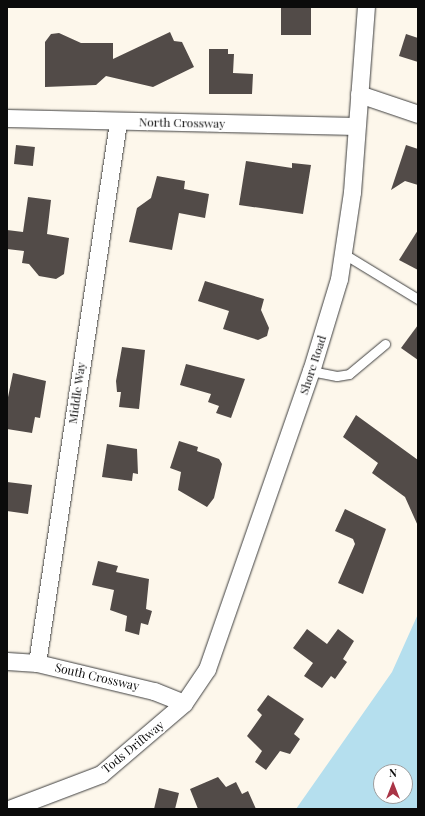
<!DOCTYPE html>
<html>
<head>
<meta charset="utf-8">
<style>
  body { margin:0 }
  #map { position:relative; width:425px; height:816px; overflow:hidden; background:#fdf7eb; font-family:"Playfair Display",serif }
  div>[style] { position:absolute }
  .water>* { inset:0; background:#b5dfee }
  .building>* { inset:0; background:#524b48; transform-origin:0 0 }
  .roads { filter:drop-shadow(0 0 1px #3e3e3e) drop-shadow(0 0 1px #3e3e3e) }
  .service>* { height:9px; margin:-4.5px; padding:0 4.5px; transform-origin:4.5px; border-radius:4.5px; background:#fff }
  .minor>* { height:17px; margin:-8.5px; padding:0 8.5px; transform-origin:8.5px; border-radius:8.5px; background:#fff }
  span { translate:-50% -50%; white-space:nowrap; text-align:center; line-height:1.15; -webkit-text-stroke:4px #fff; paint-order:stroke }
  .street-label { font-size:12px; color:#0b0b0b }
  .frame { position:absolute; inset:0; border:8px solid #0b0b0b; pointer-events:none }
  .north { position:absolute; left:373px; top:764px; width:40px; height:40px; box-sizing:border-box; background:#fff; border:1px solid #9d9d9d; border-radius:50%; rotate:0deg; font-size:11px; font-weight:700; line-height:16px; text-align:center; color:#0b0b0b }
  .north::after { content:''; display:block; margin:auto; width:14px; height:18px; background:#a93446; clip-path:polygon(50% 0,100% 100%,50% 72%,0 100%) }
</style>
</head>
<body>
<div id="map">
  <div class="water">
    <i style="clip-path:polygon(evenodd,418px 614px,418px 809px,296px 809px,392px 672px,418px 614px,381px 772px,405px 772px,405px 796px,381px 796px,381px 772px)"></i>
  </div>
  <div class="building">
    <i style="left:281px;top:7px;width:30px;height:28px"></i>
    <i style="clip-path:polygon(170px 32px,174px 41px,182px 42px,194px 67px,153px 87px,106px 76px,96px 85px,45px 87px,45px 42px,51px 34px,59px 33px,81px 43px,113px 43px,113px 59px)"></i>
    <i style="clip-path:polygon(406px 34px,418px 38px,418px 62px,399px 56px)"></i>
    <i style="clip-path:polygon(209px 49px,228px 49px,228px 54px,234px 54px,233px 73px,253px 74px,252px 94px,209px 94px)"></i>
    <i style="left:16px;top:145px;width:19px;height:19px;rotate:6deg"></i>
    <i style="clip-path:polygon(406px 145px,418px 149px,418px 185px,405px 181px,391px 190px)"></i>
    <i style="clip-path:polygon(246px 161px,292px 168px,292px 163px,311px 165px,303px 214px,239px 205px)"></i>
    <i style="clip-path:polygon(157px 176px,185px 181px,184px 189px,209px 194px,205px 218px,179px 213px,172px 250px,129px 242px,137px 208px,151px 198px)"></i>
    <i style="clip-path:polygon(28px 197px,51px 200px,47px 234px,69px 238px,64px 274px,56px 279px,39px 276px,29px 264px,22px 263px,24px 251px,7px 249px,7px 230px,23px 232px)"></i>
    <i style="clip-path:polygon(418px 230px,418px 270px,399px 260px)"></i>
    <i style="clip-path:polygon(205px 281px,264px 299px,261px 310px,269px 328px,267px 336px,258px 340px,223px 329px,229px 311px,198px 301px)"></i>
    <i style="clip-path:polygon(418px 325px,418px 360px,401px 348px)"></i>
    <i style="clip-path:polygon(122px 347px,145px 350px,139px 409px,119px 407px,121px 392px,117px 392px,116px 381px)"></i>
    <i style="clip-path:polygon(186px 364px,245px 379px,231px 418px,216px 413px,219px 406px,208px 402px,211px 394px,180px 385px)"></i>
    <i style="clip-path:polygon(13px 373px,46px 381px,40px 418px,35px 417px,32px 433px,7px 429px,7px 402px)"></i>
    <i style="clip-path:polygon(356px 415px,418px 460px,418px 526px,405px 497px,372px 473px,378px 463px,343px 437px)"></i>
    <i style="clip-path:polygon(179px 441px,198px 447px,197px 451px,219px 459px,222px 464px,214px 498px,207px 507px,178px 490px,181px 472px,170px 468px)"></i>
    <i style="clip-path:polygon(107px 444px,137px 449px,138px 474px,133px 473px,132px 481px,102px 477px)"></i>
    <i style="clip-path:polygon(7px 482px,32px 485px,28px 514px,7px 511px)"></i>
    <i style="clip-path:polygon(345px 509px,386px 529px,363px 594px,338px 583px,355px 544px,353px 539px,335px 531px)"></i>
    <i style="clip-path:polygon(98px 561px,118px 566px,116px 572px,149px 579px,146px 609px,152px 611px,148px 625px,141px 623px,139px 635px,125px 631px,127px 616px,110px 610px,114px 590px,92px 585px)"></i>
    <i style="clip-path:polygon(307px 629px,327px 644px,338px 629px,354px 641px,343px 659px,347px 662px,335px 679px,331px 676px,322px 688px,304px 676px,313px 663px,293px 648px)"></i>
    <i style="clip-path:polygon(268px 695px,304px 719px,294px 734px,300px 739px,290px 754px,280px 751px,266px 770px,255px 762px,262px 751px,247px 736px,262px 715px,257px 710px)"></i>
    <i style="clip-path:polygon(218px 777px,226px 787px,236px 782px,242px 794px,248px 791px,256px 809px,198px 809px,190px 789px)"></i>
    <i style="clip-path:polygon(159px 788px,179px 793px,175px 809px,154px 809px)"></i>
  </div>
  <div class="roads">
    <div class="service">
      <i style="left:344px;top:254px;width:87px;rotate:31.3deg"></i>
      <i style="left:311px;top:371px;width:26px;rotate:11deg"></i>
      <i style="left:337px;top:376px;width:12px;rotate:-9deg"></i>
      <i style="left:349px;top:374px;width:47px;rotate:-39.8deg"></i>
    </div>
    <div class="minor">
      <i style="left:359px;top:94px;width:62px;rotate:18.7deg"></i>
      <i style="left:7px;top:118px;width:349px;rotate:1.3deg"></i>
      <i style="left:7px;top:661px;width:30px;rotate:4deg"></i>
      <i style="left:37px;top:663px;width:120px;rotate:13.5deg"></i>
      <i style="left:154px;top:691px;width:32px;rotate:22deg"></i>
      <i style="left:37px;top:663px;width:547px;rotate:-81.48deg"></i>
      <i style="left:9px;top:809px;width:98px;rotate:-20.8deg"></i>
      <i style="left:101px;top:774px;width:109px;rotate:-40.5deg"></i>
      <i style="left:184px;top:703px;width:41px;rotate:-55.9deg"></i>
      <i style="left:207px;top:669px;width:316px;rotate:-70.8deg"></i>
      <i style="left:311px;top:371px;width:96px;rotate:-73.1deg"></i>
      <i style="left:339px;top:279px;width:88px;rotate:-81.5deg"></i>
      <i style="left:352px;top:192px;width:186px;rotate:-85.7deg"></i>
    </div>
  </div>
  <div class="street-label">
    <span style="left:182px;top:123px;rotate:1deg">North Crossway</span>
    <span style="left:313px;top:365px;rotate:-72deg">Shore Road</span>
    <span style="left:77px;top:393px;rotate:-82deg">Middle Way</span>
    <span style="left:97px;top:677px;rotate:13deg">South Crossway</span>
    <span style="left:133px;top:747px;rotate:-39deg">Tods Driftway</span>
  </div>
  <div class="frame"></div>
  <div class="north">N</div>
</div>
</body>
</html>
